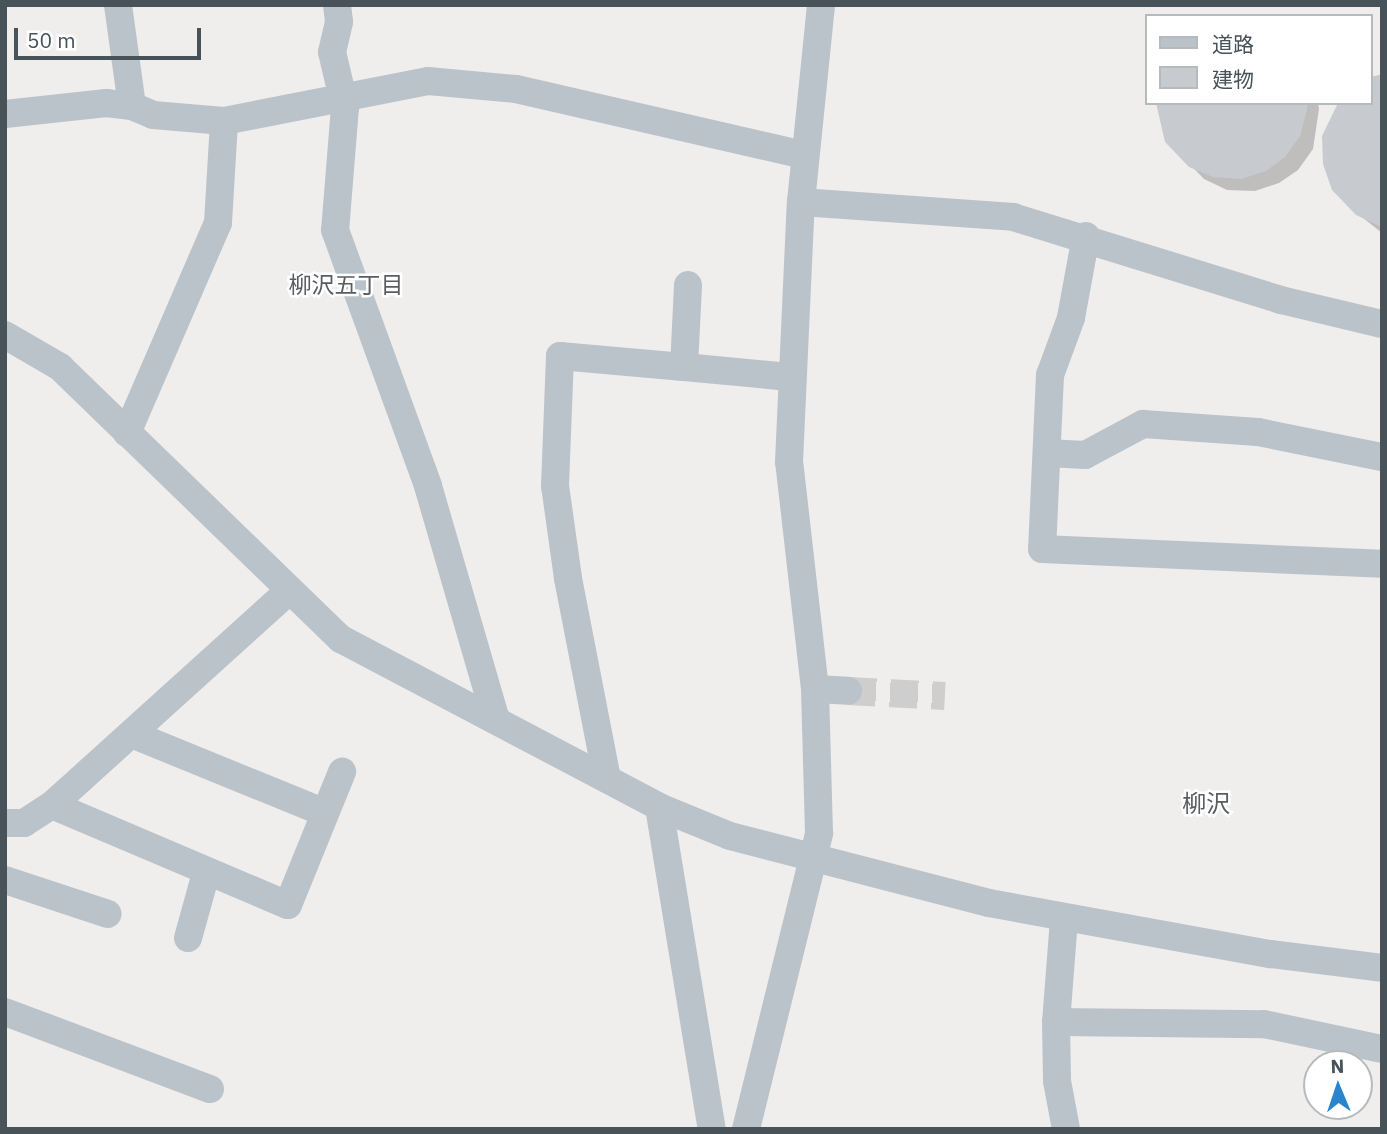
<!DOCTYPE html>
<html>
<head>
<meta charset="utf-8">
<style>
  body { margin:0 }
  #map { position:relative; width:1387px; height:1134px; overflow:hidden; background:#f0eded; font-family:"IBM Plex Sans","Noto Sans JP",sans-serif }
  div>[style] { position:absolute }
  .shadow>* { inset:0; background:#0003 }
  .building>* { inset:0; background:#c7cbcf }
  .minor-tunnel>* { height:28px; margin-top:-14px; transform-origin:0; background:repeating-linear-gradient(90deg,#cececf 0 28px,transparent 0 42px) }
  .minor>* { height:28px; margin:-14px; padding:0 14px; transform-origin:14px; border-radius:14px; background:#bac3c9 }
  span { translate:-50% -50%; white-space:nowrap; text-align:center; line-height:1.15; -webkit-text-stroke:5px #fff; paint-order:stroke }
  .neighbourhood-label { font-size:23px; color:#5a5e61 }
  .quarter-label { font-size:24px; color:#5a5e61 }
  .frame { position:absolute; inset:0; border:7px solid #475259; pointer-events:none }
  .legend { position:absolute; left:1145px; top:14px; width:228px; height:91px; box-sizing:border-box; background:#fff; border:2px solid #b5babd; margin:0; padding:9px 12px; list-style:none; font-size:21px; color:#475259 }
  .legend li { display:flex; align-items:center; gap:14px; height:35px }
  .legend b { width:35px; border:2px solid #b5babd }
  .north { position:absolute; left:1303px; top:1050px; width:70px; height:70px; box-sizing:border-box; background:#fff; border:2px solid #b5babd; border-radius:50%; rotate:358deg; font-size:19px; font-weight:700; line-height:28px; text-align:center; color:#475259 }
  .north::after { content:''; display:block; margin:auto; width:24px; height:32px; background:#2985ce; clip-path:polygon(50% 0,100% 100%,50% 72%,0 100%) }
  .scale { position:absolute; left:14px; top:28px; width:187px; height:32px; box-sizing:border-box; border:4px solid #475259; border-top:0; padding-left:9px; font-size:21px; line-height:24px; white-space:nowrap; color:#475259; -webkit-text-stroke:5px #fff; paint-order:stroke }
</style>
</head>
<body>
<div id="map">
  <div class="shadow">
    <i style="clip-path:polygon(1382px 77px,1382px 233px,1358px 214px,1324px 137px,1340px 103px,1371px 103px)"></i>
    <i style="clip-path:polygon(1158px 103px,1318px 103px,1319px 109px,1313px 149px,1298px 170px,1279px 183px,1255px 191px,1227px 190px,1204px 179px,1167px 141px)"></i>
  </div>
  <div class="building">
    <i style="clip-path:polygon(1382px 74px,1382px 227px,1356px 215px,1332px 190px,1323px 164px,1322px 136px,1338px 103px,1371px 103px,1371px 77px)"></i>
    <i style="clip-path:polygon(1156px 103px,1307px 103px,1307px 110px,1300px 136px,1285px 157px,1266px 171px,1241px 179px,1213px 177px,1189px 167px,1165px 142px)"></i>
  </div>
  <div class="minor-tunnel">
    <i style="left:848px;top:691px;width:97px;rotate:3deg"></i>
  </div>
  <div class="minor">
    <i style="left:118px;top:5px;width:102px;rotate:82.1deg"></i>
    <i style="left:337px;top:5px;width:17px;rotate:83deg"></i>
    <i style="left:339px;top:22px;width:31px;rotate:103deg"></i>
    <i style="left:332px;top:52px;width:57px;rotate:76.7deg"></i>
    <i style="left:345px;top:107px;width:123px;rotate:94.6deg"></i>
    <i style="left:335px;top:230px;width:272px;rotate:70deg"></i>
    <i style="left:428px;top:486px;width:241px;rotate:73.8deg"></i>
    <i style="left:5px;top:114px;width:102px;rotate:-6.2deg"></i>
    <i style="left:106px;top:103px;width:26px;rotate:7deg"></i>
    <i style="left:132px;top:106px;width:23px;rotate:23deg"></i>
    <i style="left:153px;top:115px;width:71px;rotate:4.8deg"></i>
    <i style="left:224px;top:121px;width:208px;rotate:-11.1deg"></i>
    <i style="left:428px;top:81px;width:88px;rotate:5.2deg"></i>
    <i style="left:516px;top:89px;width:296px;rotate:12.9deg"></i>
    <i style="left:801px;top:202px;width:213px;rotate:4deg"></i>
    <i style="left:1013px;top:217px;width:281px;rotate:17.2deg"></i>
    <i style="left:1281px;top:300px;width:104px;rotate:13.4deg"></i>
    <i style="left:1086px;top:236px;width:83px;rotate:100.4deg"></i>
    <i style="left:1071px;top:318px;width:61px;rotate:110.2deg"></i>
    <i style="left:1050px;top:375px;width:174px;rotate:92.6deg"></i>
    <i style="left:1042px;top:549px;width:340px;rotate:2.5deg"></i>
    <i style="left:5px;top:335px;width:64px;rotate:30.2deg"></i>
    <i style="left:60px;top:367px;width:391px;rotate:44.1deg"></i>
    <i style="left:341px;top:639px;width:360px;rotate:27.8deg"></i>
    <i style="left:659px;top:807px;width:77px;rotate:22.2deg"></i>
    <i style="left:730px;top:836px;width:268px;rotate:14.5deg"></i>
    <i style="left:989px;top:903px;width:286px;rotate:10.3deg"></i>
    <i style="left:1270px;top:954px;width:113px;rotate:7.1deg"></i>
    <i style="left:684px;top:367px;width:106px;rotate:5.4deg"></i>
    <i style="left:127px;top:433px;width:229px;rotate:-66.6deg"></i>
    <i style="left:218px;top:223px;width:102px;rotate:-86.6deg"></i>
    <i style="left:1047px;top:453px;width:38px;rotate:3deg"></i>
    <i style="left:1085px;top:455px;width:66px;rotate:-28.1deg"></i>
    <i style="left:1143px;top:424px;width:115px;rotate:4deg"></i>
    <i style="left:1258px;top:432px;width:126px;rotate:11.4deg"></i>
    <i style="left:815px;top:689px;width:33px;rotate:3deg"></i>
    <i style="left:134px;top:735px;width:206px;rotate:22.2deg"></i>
    <i style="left:607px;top:779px;width:205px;rotate:-101deg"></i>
    <i style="left:568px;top:578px;width:93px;rotate:-98deg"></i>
    <i style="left:555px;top:486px;width:130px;rotate:-87.8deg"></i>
    <i style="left:560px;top:356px;width:124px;rotate:5.1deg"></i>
    <i style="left:684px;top:367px;width:82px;rotate:-87.2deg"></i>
    <i style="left:52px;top:805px;width:256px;rotate:23deg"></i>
    <i style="left:288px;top:905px;width:144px;rotate:-67.9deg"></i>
    <i style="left:659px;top:807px;width:326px;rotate:80.7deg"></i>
    <i style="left:5px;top:823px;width:19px"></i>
    <i style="left:24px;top:823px;width:33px;rotate:-33deg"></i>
    <i style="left:52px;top:805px;width:319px;rotate:-42.1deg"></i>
    <i style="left:5px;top:880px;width:108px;rotate:18.3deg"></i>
    <i style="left:1064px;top:919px;width:103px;rotate:94.4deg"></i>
    <i style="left:1056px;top:1022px;width:59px;rotate:89deg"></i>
    <i style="left:1057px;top:1081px;width:49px;rotate:79.4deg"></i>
    <i style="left:188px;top:938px;width:67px;rotate:-74.5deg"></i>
    <i style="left:5px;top:1012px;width:219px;rotate:20.6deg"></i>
    <i style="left:1056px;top:1022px;width:208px;rotate:0.6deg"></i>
    <i style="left:1264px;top:1024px;width:121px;rotate:12deg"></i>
    <i style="left:746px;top:1129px;width:305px;rotate:-76.1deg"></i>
    <i style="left:819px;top:833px;width:144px;rotate:-91.6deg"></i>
    <i style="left:815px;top:689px;width:228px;rotate:-96.5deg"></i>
    <i style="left:789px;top:462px;width:260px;rotate:-87.4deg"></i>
    <i style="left:801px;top:202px;width:198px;rotate:-84.2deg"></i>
  </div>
  <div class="neighbourhood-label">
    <span style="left:346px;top:284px">柳沢五丁目</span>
  </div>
  <div class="quarter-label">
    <span style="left:1206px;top:804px">柳沢</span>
  </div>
  <div class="frame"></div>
  <ul class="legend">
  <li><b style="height:9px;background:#bac3c9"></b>道路</li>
  <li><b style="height:19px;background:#c7cbcf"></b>建物</li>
  </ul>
  <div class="north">N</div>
  <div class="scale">50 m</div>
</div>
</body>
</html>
